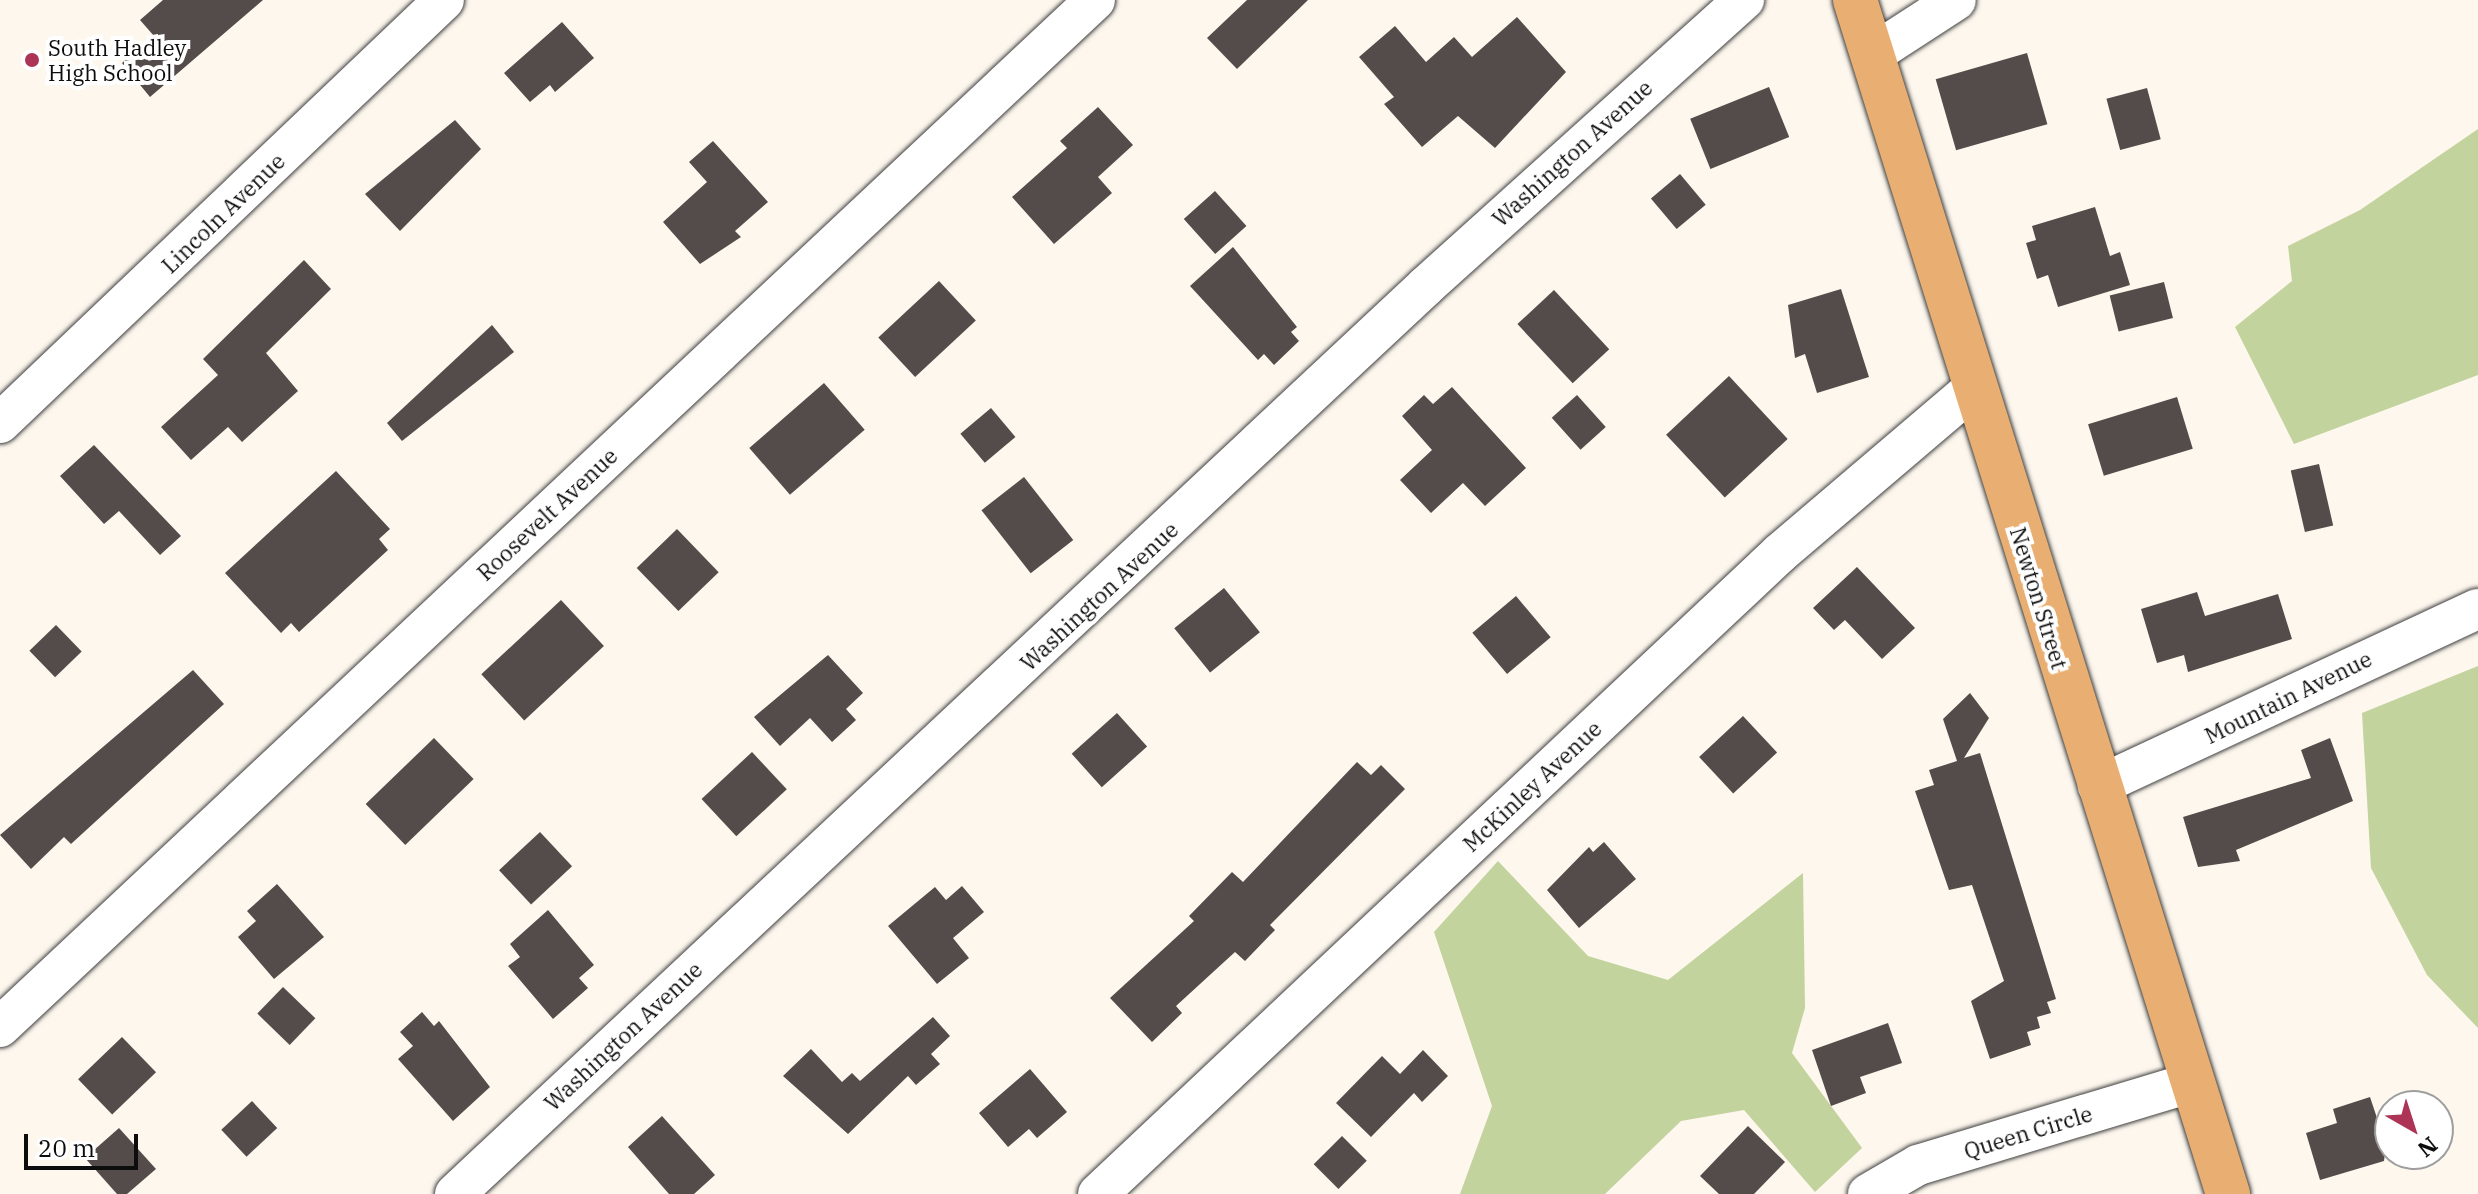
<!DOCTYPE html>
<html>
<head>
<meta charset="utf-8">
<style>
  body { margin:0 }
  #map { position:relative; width:2478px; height:1194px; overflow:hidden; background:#fdf7ee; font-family:"IBM Plex Serif",serif }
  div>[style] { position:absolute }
  .forest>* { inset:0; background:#c2d39d }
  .building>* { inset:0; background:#544c4a; transform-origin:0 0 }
  .roads { filter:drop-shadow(0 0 2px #404040) drop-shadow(0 0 2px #404040) }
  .minor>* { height:40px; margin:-20px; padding:0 20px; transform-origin:20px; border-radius:20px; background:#fff }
  .major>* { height:44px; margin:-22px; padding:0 22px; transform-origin:22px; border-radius:22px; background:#e9af72 }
  .dots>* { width:22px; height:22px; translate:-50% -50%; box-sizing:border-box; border:4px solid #fff; border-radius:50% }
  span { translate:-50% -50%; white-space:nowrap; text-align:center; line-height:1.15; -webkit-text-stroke:8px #fff; paint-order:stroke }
  .poi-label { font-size:22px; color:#0d0d0d }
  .left { translate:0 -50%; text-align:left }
  .street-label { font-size:22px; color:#0d0d0d }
  .north { position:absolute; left:2374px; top:1090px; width:80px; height:80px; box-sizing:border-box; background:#fff; border:2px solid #9e9e9e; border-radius:50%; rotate:141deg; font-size:22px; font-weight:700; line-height:32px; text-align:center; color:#0d0d0d }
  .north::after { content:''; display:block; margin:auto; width:28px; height:36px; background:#ad3457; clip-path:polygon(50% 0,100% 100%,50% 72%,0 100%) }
  .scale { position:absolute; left:24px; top:1134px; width:114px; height:36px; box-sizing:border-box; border:4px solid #0d0d0d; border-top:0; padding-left:10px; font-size:24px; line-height:28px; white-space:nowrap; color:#0d0d0d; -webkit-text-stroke:6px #fff; paint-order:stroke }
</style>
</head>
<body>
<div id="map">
  <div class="forest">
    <i style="clip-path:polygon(2478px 129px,2478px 375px,2294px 444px,2235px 327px,2292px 281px,2288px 246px,2360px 210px)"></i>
    <i style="clip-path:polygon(2478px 666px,2478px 1028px,2427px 975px,2371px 868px,2362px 713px)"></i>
    <i style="clip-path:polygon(1498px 861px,1588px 956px,1668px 980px,1803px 873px,1805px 1008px,1792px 1053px,1862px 1148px,1815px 1192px,1744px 1110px,1681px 1121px,1605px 1194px,1460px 1194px,1492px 1106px,1434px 932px)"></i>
  </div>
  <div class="building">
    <i style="clip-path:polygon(163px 0,263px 0,150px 97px,122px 63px,154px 36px,140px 20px)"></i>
    <i style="clip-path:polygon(1247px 0,1308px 0,1237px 69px,1207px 38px)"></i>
    <i style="clip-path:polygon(1517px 17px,1566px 72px,1495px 148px,1458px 116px,1422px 147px,1384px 104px,1394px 97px,1359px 57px,1395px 26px,1426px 62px,1454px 37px,1472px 57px)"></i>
    <i style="clip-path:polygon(562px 22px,594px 58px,555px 92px,550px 85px,530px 102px,504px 73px)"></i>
    <i style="left:2027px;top:53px;width:74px;height:95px;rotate:74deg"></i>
    <i style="left:1769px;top:87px;width:54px;height:85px;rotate:68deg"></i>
    <i style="left:2147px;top:88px;width:53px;height:42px;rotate:75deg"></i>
    <i style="clip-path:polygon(1098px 107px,1133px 145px,1098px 177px,1112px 193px,1054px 244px,1012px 197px,1067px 148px,1060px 141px)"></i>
    <i style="clip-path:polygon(455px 120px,481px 149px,400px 231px,365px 194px)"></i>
    <i style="clip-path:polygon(713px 141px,768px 202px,735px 231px,741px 237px,700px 264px,663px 222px,707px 182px,689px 162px)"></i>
    <i style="left:1680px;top:174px;width:40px;height:38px;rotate:50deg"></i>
    <i style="left:1215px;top:191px;width:47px;height:42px;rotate:48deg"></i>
    <i style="clip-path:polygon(2095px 207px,2110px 256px,2120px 252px,2130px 285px,2058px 307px,2048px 275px,2037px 279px,2026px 243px,2036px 240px,2032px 226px)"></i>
    <i style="clip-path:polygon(1233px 247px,1297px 327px,1291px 332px,1299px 341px,1274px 365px,1264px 354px,1258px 360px,1190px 286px)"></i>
    <i style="clip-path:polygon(304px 260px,331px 289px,266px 353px,298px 391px,242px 442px,228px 427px,191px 460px,161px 427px,218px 375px,203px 359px)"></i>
    <i style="left:939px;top:281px;width:54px;height:83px;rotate:47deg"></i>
    <i style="left:2164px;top:282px;width:37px;height:56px;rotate:76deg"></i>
    <i style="clip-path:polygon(1841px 289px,1869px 377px,1817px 393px,1805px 354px,1795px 358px,1788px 305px)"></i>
    <i style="left:1554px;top:290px;width:81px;height:50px;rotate:47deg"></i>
    <i style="clip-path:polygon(492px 325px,514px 352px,402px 441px,387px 423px)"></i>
    <i style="left:1729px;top:376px;width:86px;height:86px;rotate:47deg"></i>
    <i style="left:824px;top:383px;width:62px;height:99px;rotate:49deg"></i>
    <i style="clip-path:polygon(1452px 387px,1526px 468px,1485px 506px,1463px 483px,1431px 513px,1400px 480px,1432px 450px,1402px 416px,1424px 395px,1433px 404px)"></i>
    <i style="left:1577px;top:395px;width:43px;height:34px;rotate:48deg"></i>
    <i style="left:2177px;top:397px;width:54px;height:93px;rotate:73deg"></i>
    <i style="left:991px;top:408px;width:38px;height:40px;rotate:50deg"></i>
    <i style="clip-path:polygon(94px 445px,181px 536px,160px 555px,119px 511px,104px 524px,60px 476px)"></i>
    <i style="left:2319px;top:464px;width:63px;height:29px;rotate:77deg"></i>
    <i style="clip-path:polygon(336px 471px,390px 529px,379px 539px,388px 550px,299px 632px,291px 623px,281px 633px,225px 573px)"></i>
    <i style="left:1024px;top:477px;width:80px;height:54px;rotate:52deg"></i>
    <i style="left:677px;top:529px;width:60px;height:56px;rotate:46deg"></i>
    <i style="clip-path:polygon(1857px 567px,1915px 628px,1882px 659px,1845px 620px,1834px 630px,1813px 608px)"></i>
    <i style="left:1224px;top:588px;width:57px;height:64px;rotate:51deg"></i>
    <i style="clip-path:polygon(2197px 592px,2205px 616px,2278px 594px,2292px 639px,2188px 672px,2184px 655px,2157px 663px,2141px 609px)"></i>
    <i style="left:1516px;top:596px;width:54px;height:57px;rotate:50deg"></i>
    <i style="left:561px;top:600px;width:63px;height:109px;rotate:47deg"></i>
    <i style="left:56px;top:625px;width:37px;height:37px;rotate:46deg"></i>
    <i style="clip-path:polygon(828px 655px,863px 693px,846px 709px,856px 720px,832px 742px,810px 718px,780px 746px,754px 717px)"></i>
    <i style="clip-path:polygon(193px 670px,224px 704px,71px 844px,64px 837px,31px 869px,0 835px)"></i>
    <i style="clip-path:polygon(1970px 693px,1989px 718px,1964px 758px,1980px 753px,2056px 999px,2047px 1002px,2051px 1013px,2037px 1017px,2040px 1028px,2027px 1032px,2031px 1045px,1990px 1059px,1971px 1001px,2004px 981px,1972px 885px,1949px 890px,1915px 791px,1934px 785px,1929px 770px,1957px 761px,1943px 719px)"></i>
    <i style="left:1117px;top:713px;width:45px;height:61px;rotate:48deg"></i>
    <i style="left:1743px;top:716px;width:50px;height:60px;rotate:47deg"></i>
    <i style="left:434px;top:738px;width:57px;height:95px;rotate:46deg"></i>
    <i style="clip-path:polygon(2330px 738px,2353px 801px,2236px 850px,2240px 861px,2198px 867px,2183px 817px,2311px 778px,2301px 750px)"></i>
    <i style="left:752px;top:752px;width:51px;height:69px;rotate:47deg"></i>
    <i style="clip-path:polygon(1357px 762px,1371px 775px,1381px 765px,1405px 789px,1270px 925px,1275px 930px,1245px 961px,1235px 952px,1176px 1006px,1182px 1013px,1152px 1042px,1110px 998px,1194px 921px,1189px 916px,1232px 872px,1243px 882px)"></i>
    <i style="left:540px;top:832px;width:47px;height:56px;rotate:47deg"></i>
    <i style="clip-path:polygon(1604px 842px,1636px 879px,1579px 928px,1547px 890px,1589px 847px,1593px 852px)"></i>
    <i style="clip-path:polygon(277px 884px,324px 937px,274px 979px,238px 937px,256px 921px,247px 911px)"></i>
    <i style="clip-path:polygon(962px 886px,984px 912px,953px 938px,969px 958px,937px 984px,888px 926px,935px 887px,946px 900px)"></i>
    <i style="clip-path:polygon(548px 910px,594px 965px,579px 978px,588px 988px,553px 1019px,508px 966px,520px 957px,510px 944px)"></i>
    <i style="left:283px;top:987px;width:45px;height:37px;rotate:44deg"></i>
    <i style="clip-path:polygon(422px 1012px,434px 1026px,439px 1021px,490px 1087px,453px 1121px,398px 1059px,413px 1046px,400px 1032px)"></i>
    <i style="clip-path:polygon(933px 1017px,950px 1036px,931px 1054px,940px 1064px,916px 1085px,908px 1076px,848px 1134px,783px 1076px,811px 1049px,842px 1082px,852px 1073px,860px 1081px)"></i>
    <i style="clip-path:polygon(1888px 1023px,1902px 1063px,1860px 1077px,1866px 1093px,1831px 1106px,1812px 1050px)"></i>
    <i style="left:122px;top:1037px;width:49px;height:61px;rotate:46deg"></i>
    <i style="clip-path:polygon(1423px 1050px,1448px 1076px,1422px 1102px,1414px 1093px,1371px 1137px,1336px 1103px,1382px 1056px,1400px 1074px)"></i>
    <i style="clip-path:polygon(1030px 1069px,1067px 1112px,1037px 1138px,1029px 1129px,1008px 1147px,979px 1113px)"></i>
    <i style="clip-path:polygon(2370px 1097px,2377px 1118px,2390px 1114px,2384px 1161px,2320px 1180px,2306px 1133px,2337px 1123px,2333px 1109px)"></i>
    <i style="left:252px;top:1101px;width:37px;height:42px;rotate:47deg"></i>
    <i style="clip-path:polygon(662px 1116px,715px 1175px,694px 1194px,669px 1194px,628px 1147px)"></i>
    <i style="clip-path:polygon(1748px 1126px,1785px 1162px,1754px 1194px,1719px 1194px,1700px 1176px)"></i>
    <i style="clip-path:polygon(119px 1128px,156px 1169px,127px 1194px,117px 1194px,85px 1158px)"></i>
    <i style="left:1342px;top:1136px;width:35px;height:40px;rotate:45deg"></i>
  </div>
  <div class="roads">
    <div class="minor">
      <i style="left:1876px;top:52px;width:95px;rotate:-33deg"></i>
      <i style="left:0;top:423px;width:613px;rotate:-43.61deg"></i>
      <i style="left:2098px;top:786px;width:419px;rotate:-25deg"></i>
      <i style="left:0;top:1027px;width:1501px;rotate:-43.16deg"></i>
      <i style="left:455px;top:1194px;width:1329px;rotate:-43.08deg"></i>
      <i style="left:1426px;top:286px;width:428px;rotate:-42deg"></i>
      <i style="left:1098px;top:1194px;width:936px;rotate:-43.22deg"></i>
      <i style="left:1780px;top:553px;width:255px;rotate:-40.4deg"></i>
      <i style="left:1868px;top:1194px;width:58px;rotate:-30.1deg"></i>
      <i style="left:1918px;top:1165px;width:287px;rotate:-16.8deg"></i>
    </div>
    <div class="major">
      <i style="left:1855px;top:0;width:1251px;rotate:72.65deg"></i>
    </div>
  </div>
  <div class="dots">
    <i style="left:32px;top:60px;background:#ad3457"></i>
  </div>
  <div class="poi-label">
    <span class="left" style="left:48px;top:60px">South Hadley<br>High School</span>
  </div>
  <div class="street-label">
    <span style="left:1572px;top:153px;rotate:-42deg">Washington Avenue</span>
    <span style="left:223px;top:213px;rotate:-44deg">Lincoln Avenue</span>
    <span style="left:547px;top:514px;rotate:-43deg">Roosevelt Avenue</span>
    <span style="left:1099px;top:596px;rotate:-43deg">Washington Avenue</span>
    <span style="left:2039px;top:598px;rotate:73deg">Newton Street</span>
    <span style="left:2288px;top:697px;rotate:-26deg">Mountain Avenue</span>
    <span style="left:1532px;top:786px;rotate:-43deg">McKinley Avenue</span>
    <span style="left:623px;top:1036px;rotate:-43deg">Washington Avenue</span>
    <span style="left:2028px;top:1132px;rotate:-17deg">Queen Circle</span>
  </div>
  <div class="north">N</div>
  <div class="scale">20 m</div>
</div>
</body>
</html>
